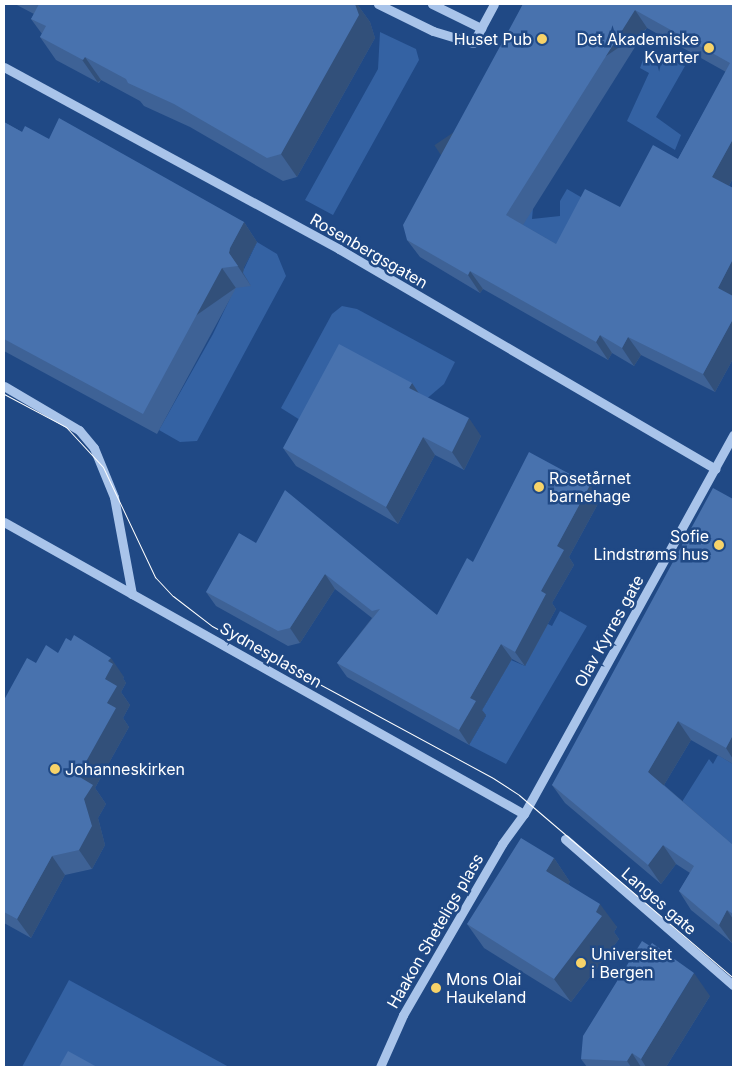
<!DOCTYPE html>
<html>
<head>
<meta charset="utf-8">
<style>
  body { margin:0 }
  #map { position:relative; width:737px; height:1071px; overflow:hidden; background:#204985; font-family:Inter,sans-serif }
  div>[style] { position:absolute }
  .green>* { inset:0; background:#3462a3 }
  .minor>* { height:9px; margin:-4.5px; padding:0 4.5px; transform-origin:4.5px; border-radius:4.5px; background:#a9c4ea }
  .tram>* { height:1px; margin:-0.5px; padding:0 0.5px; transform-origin:0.5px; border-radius:0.5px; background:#fff }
  .wall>* { inset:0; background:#3e6296 }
  .shaded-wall>* { inset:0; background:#32507a; transform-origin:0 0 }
  .building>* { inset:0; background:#4872ae }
  .dots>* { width:14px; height:14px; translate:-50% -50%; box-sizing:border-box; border:2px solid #204985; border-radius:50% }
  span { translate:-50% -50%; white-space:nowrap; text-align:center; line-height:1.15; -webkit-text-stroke:5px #204985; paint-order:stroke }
  .poi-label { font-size:16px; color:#fff }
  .right { translate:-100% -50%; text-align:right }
  .left { translate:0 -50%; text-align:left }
  .street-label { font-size:16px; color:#fff }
  .frame { position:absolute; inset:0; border:5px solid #fff; pointer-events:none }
</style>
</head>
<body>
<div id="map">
  <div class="green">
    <i style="clip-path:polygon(380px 32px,416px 49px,419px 60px,333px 215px,305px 200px,378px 69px)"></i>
    <i style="clip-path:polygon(647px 49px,685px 66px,656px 117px,681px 135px,675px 150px,627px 121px,649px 73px,640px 68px)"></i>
    <i style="clip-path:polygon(567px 189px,598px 207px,565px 265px,502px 228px,533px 208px,532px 219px,560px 216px,560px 201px)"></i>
    <i style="clip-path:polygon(257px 242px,277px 254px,286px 276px,197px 441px,180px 442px,159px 430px,213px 334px)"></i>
    <i style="clip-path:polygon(342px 306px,357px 309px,455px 362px,444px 384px,424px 401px,316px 430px,281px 408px,332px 314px)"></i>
    <i style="clip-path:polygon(560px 611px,587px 626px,506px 764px,469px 745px,486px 716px,481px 712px,511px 660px,525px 666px,542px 621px,552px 626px)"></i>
    <i style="clip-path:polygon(718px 755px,733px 764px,733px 852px,680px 805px,709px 759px,713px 764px)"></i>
    <i style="clip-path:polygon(69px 980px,229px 1067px,22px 1067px)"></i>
  </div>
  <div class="minor">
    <i style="left:378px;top:4px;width:61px;rotate:26.1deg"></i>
    <i style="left:433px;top:31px;width:42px;rotate:16.7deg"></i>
    <i style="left:473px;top:43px;width:44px;rotate:-61.7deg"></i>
    <i style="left:432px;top:4px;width:55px;rotate:26.1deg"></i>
    <i style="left:4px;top:67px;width:381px;rotate:28.5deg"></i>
    <i style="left:339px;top:249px;width:436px;rotate:30.3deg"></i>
    <i style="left:4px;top:386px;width:87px;rotate:30.4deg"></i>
    <i style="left:79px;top:430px;width:23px;rotate:50deg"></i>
    <i style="left:94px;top:448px;width:53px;rotate:67.8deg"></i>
    <i style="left:114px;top:497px;width:99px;rotate:79.5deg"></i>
    <i style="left:4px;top:522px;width:596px;rotate:29.32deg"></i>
    <i style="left:565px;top:839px;width:223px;rotate:41deg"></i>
    <i style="left:380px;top:1067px;width:57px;rotate:-66.1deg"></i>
    <i style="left:403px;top:1015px;width:198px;rotate:-59.9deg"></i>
    <i style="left:502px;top:844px;width:37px;rotate:-54deg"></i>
    <i style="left:524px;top:814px;width:433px;rotate:-61.1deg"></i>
  </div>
  <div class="tram">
    <i style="left:4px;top:394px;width:70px;rotate:28deg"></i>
    <i style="left:66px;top:427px;width:54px;rotate:47.2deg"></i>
    <i style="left:103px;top:467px;width:122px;rotate:64.7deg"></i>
    <i style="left:155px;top:577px;width:26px;rotate:47deg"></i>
    <i style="left:173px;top:596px;width:49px;rotate:37.6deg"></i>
    <i style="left:212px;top:626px;width:319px;rotate:28.4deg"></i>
    <i style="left:493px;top:778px;width:31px;rotate:33deg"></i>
    <i style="left:519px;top:795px;width:282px;rotate:40.5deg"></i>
  </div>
  <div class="wall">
    <i style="clip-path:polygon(15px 4px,357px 4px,370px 22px,375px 38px,297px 177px,283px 181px,190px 127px,144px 106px,140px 101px,101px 80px,99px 83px,56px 60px,40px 37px,42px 34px,31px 19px,34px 14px)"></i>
    <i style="clip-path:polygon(evenodd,523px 4px,733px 4px,733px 178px,729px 186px,733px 188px,733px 359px,715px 392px,641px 355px,634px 366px,612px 353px,608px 360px,483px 289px,480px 293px,420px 257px,407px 240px,523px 4px,647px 28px,726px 72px,678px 159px,620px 207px,556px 244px,523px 225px,647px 28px)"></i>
    <i style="clip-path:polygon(4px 122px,22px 132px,49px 139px,244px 222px,257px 242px,244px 267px,243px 273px,251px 286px,236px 288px,157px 434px,4px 351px)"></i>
    <i style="clip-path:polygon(419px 393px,481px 436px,464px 470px,435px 455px,398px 524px,296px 466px,283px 448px)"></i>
    <i style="clip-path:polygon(590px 485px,600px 500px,569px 557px,574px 565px,552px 603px,556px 609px,525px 666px,512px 659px,482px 710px,486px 715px,469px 745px,347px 677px,337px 663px,372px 618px,335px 589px,300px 643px,288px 646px,216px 606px,206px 592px,256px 543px,437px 615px,473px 562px)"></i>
    <i style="clip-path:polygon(733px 499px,733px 764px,691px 740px,664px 785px,733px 845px,733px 941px,732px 943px,691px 910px,679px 891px,690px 873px,676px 864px,661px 884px,565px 803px,552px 785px)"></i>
    <i style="clip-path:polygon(58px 653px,124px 677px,123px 678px,126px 683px,121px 692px,130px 705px,123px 718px,129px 727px,95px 788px,106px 804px,98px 818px,105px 845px,92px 869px,65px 875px,31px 938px,4px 923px,4px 700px,36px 663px)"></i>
    <i style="clip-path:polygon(554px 858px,570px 882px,568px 884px,617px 927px,614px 932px,619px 939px,571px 1002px,484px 948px,467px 924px)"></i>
    <i style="clip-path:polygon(710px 996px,666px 1067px,587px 1067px,581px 1059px)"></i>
  </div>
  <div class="shaded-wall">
    <i style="clip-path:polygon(355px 4px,357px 4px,370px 22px,375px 38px,297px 177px,281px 154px)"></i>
    <i style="left:635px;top:10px;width:22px;height:242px;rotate:56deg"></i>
    <i style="left:85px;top:57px;width:28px;height:4px;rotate:55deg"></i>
    <i style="clip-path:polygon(733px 139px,733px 178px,724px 195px,712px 177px)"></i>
    <i style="clip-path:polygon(244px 222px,257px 242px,244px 267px,243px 273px,251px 286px,229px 253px,230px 248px)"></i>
    <i style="clip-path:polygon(733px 259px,733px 301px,718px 288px)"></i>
    <i style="left:222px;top:268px;width:24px;height:166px;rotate:55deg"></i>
    <i style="clip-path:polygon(470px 271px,483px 289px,480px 293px,468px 275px)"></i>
    <i style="clip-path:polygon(733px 319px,733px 359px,715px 392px,703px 374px)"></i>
    <i style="clip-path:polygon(600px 335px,612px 353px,608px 360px,596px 342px)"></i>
    <i style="clip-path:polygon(628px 337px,641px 355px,634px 366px,622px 348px)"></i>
    <i style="clip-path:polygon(412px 383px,424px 401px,409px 388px)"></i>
    <i style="clip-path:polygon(469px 418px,481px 436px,464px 470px,452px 452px)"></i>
    <i style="clip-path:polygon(423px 437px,435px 455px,398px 524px,386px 507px)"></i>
    <i style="clip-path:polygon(590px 485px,600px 500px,569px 557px,574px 565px,552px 603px,556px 609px,525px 666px,515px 652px,541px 591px,557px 546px)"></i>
    <i style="clip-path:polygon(325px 574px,335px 589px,300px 643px,290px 628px)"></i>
    <i style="clip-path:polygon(501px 644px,512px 659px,482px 710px,486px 715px,469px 745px,459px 730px,470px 698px)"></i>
    <i style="clip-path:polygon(111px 658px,124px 677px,123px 678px,126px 683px,121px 692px,130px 705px,123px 718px,129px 727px,95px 788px,106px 804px,98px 818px,105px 845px,92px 869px,79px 850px,78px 776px,107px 703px,105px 679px,108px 661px)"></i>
    <i style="clip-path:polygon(678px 721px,691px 740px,661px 790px,648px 772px)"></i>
    <i style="clip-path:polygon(733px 735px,733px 759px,726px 748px)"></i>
    <i style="clip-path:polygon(663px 845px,676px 864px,661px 884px,648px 865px)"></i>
    <i style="clip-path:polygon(52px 856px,65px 875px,31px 938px,17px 919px)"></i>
    <i style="clip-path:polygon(554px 858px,570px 882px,562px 894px,546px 871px)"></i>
    <i style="clip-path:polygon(600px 904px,617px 927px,614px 932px,619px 939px,571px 1002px,554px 979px)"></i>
    <i style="clip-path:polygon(727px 910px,733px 919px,733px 941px,732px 943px,719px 925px)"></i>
    <i style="clip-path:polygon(694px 973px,710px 996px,666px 1067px,646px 1067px,641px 1059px)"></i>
    <i style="clip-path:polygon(632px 1053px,641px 1067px,631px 1067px,627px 1061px)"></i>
  </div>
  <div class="building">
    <i style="clip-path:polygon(39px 4px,355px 4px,359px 15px,281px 154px,267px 158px,174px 104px,128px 83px,126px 79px,85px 57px,83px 60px,40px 37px,46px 26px,31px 19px)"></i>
    <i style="clip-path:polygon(evenodd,523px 4px,733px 4px,733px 139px,712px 177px,733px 188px,733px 259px,718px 288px,733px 296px,733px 319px,703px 374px,628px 337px,622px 348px,600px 335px,596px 342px,470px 271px,468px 275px,407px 240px,403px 225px,523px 4px,635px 10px,730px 63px,678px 159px,653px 145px,620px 207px,585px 189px,556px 244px,506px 215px,635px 10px)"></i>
    <i style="clip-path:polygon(59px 118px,244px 222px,230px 248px,229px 253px,238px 266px,222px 268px,143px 414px,4px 339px,4px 122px,22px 132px,25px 126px,49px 139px)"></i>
    <i style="clip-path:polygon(339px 344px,412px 383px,409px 388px,469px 418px,452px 452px,423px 437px,386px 507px,283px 448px)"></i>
    <i style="clip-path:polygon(529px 452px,590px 485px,557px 546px,564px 550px,541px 591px,546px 594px,515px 652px,501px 644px,470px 698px,476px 701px,459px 730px,337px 663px,380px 609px,372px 611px,325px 574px,290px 628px,278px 631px,206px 592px,239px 533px,256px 543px,285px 490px,437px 615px,467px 558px,473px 562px)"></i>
    <i style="clip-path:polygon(713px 488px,733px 499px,733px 735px,726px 748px,678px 721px,648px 772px,733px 845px,733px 914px,727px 910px,719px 925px,679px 891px,694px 866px,663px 845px,648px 865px,552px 785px)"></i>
    <i style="clip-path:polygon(74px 635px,111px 658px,108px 661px,113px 664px,105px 679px,117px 686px,107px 703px,116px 708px,78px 776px,93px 785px,84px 799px,92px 826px,79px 850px,52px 856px,17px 919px,4px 912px,4px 700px,27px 658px,36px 663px,46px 645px,58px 653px,66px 638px,71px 641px)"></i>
    <i style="clip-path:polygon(521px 838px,554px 858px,546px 871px,600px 904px,596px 912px,602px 916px,554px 979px,467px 924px)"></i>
    <i style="clip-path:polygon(642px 941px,650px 946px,652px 943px,694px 973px,641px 1059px,632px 1053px,627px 1061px,581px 1059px,583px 1036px)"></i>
    <i style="clip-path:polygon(68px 1051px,97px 1067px,59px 1067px)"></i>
  </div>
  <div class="dots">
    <i style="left:542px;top:39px;background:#f7d369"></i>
    <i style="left:709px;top:48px;background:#f7d369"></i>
    <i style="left:539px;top:487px;background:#f7d369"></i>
    <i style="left:719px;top:545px;background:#f7d369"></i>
    <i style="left:55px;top:769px;background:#f7d369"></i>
    <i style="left:581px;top:963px;background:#f7d369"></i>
    <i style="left:436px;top:988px;background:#f7d369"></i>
  </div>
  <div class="poi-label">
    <span class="right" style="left:532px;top:39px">Huset Pub</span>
    <span class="right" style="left:699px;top:48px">Det Akademiske<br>Kvarter</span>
    <span class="left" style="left:549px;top:487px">Rosetårnet<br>barnehage</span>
    <span class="right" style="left:709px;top:545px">Sofie<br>Lindstrøms hus</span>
    <span class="left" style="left:65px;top:769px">Johanneskirken</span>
    <span class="left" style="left:591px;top:963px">Universitet<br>i Bergen</span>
    <span class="left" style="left:446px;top:988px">Mons Olai<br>Haukeland</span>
  </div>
  <div class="street-label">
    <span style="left:369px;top:251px;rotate:30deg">Rosenbergsgaten</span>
    <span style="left:609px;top:631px;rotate:-61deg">Olav Kyrres gate</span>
    <span style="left:271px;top:655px;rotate:30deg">Sydnesplassen</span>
    <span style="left:659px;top:901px;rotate:41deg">Langes gate</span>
    <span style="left:435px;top:931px;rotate:-60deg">Haakon Sheteligs plass</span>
  </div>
  <div class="frame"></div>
</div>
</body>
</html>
